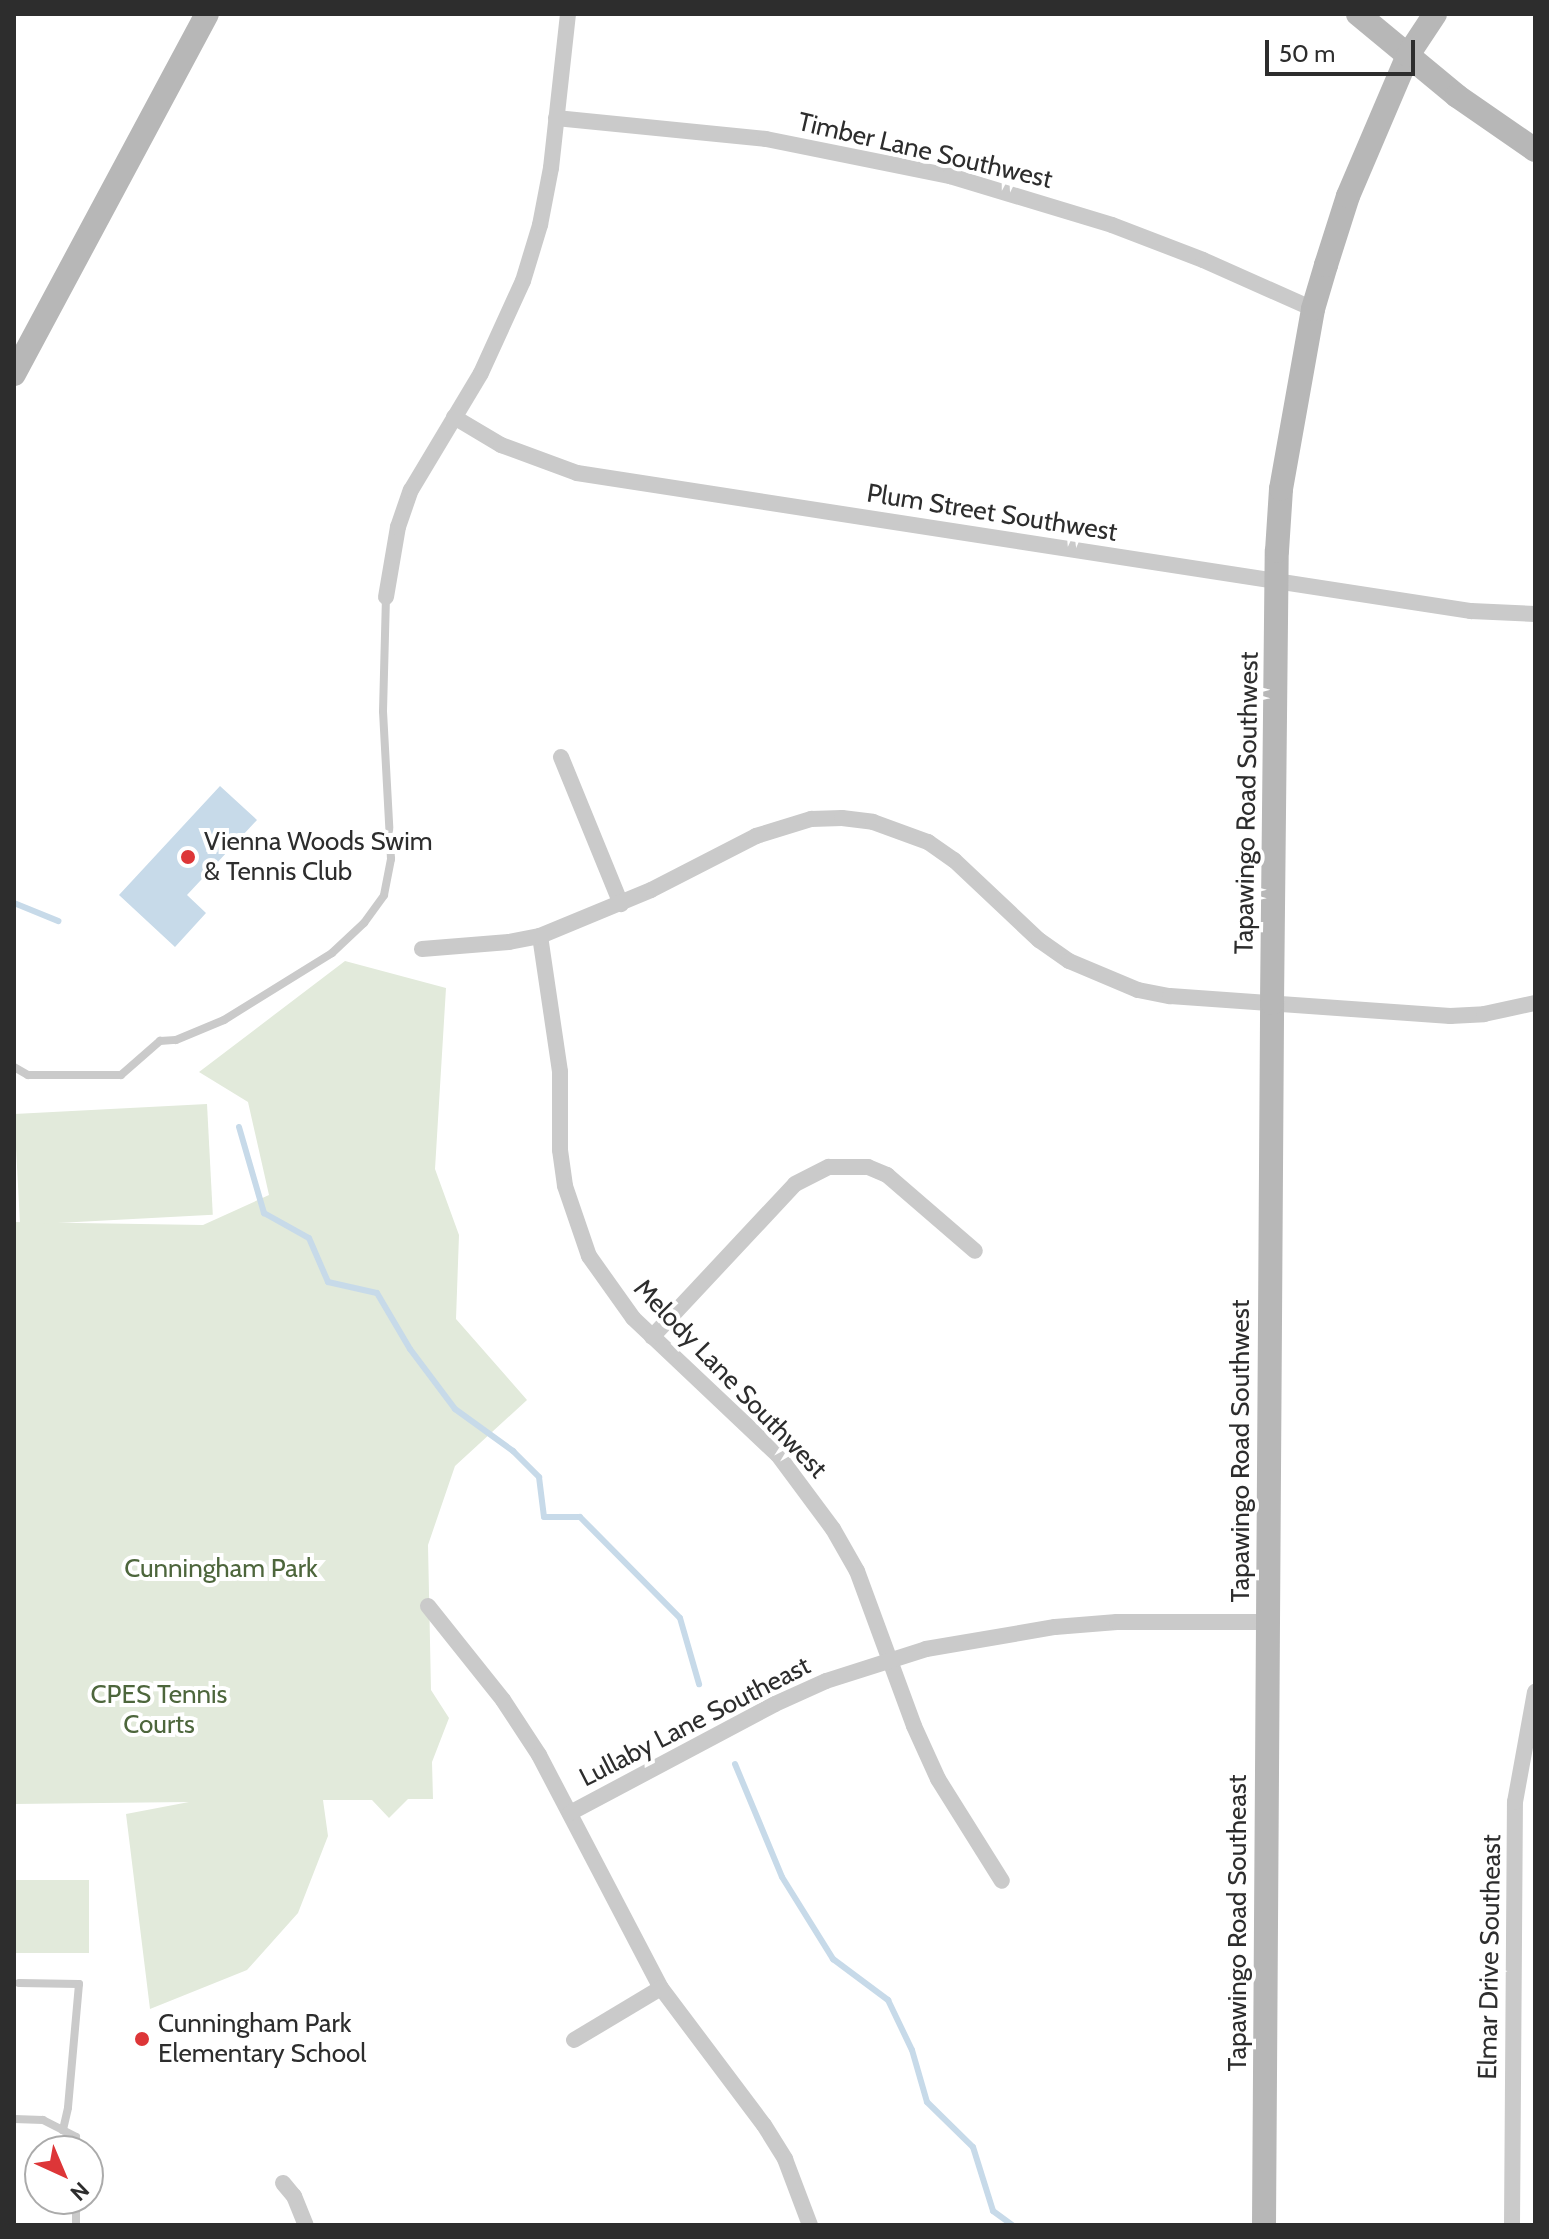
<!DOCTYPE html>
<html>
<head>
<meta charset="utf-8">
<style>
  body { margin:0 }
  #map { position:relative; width:1549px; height:2239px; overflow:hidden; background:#fff; font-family:Cabin,sans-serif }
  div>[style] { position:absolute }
  .green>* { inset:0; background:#e2eadb; transform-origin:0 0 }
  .water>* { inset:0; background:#c7dae9 }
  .stream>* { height:6px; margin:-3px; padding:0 3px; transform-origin:3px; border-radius:3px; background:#c7dae9 }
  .lane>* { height:8px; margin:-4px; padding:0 4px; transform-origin:4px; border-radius:4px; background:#cacaca }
  .street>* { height:16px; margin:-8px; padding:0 8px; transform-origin:8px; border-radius:8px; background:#cacaca }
  .secondary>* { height:24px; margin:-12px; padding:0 12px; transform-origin:12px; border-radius:12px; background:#b7b7b7 }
  .dots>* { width:22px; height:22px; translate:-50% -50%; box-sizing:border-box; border:4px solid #fff; border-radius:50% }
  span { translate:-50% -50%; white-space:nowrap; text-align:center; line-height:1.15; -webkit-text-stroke:8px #fff; paint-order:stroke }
  .street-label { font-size:26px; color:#2d2d2d }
  .poi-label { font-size:26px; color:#2d2d2d }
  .left { translate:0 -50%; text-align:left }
  .park-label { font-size:26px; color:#4d663c }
  .frame { position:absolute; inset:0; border:16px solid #2d2d2d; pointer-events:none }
  .north { position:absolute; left:24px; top:2135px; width:80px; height:80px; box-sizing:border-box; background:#fff; border:2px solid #ababab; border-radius:50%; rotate:136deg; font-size:22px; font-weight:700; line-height:32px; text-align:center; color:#2d2d2d }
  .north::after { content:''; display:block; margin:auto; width:28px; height:36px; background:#dd3638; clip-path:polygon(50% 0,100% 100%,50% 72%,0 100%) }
  .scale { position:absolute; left:1265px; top:40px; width:150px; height:36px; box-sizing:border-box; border:4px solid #2d2d2d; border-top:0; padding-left:10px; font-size:24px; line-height:28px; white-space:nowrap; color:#2d2d2d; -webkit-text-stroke:6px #fff; paint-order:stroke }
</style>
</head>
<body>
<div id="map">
  <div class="green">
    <i style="clip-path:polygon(345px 961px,446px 988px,435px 1169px,459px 1235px,456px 1319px,527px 1400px,455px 1466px,428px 1545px,431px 1690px,449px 1718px,432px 1762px,433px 1799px,408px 1799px,389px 1818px,372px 1800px,323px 1800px,328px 1836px,298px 1913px,247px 1970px,150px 2009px,126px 1814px,189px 1802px,14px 1804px,14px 1222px,203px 1225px,269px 1195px,248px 1102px,199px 1072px)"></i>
    <i style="left:207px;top:1104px;width:111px;height:193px;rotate:87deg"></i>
    <i style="left:14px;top:1880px;width:75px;height:73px"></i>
  </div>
  <div class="water">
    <i style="clip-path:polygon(220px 786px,257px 820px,187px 895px,206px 913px,175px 947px,119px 895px)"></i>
  </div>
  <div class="stream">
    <i style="left:14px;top:903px;width:48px;rotate:22.2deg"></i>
    <i style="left:239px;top:1127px;width:90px;rotate:73.8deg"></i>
    <i style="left:264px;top:1213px;width:51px;rotate:29.1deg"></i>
    <i style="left:309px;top:1238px;width:48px;rotate:66.6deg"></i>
    <i style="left:328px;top:1282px;width:50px;rotate:12.7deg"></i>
    <i style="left:377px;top:1293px;width:65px;rotate:59.5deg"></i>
    <i style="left:410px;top:1349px;width:75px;rotate:53.1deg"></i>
    <i style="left:455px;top:1409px;width:72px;rotate:35.9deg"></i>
    <i style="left:513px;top:1451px;width:37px;rotate:45deg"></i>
    <i style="left:539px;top:1477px;width:40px;rotate:82.9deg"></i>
    <i style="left:544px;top:1517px;width:36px"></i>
    <i style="left:580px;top:1517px;width:142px;rotate:45.3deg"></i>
    <i style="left:680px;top:1618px;width:69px;rotate:73.9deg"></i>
    <i style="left:735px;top:1764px;width:122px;rotate:67.4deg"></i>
    <i style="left:782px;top:1877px;width:97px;rotate:58.1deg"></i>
    <i style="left:833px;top:1959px;width:69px;rotate:36.7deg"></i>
    <i style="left:888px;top:2000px;width:55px;rotate:64.4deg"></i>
    <i style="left:912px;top:2050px;width:54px;rotate:73.9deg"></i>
    <i style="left:927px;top:2102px;width:64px;rotate:44.4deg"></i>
    <i style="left:973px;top:2147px;width:67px;rotate:72.6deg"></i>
    <i style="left:993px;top:2211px;width:24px;rotate:36deg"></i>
  </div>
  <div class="lane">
    <i style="left:14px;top:1067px;width:16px;rotate:30deg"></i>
    <i style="left:28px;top:1075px;width:93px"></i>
    <i style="left:121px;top:1075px;width:52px;rotate:-41.1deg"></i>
    <i style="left:160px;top:1041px;width:16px;rotate:-4deg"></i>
    <i style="left:176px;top:1040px;width:52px;rotate:-22.6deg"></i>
    <i style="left:224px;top:1020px;width:127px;rotate:-31.8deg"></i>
    <i style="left:332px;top:953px;width:44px;rotate:-43.2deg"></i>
    <i style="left:364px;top:923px;width:34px;rotate:-54deg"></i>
    <i style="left:384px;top:895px;width:37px;rotate:-79deg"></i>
    <i style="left:391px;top:859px;width:148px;rotate:-93.1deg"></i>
    <i style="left:383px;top:711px;width:114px;rotate:-88.5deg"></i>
    <i style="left:19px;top:1983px;width:60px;rotate:1deg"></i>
    <i style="left:79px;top:1984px;width:124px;rotate:95.1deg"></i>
    <i style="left:68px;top:2108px;width:23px;rotate:103deg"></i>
    <i style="left:14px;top:2119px;width:29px;rotate:2deg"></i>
    <i style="left:43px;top:2120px;width:37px;rotate:27deg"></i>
    <i style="left:76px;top:2137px;width:14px;rotate:90deg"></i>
    <i style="left:76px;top:2199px;width:26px;rotate:90deg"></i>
  </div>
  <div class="street">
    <i style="left:556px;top:118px;width:211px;rotate:5.7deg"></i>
    <i style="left:766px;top:139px;width:188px;rotate:11.4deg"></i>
    <i style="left:950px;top:176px;width:169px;rotate:16.8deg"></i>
    <i style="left:1112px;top:225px;width:97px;rotate:21deg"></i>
    <i style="left:1203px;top:260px;width:120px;rotate:24deg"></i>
    <i style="left:454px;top:417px;width:55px;rotate:30.8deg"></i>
    <i style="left:501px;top:445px;width:81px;rotate:20.2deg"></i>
    <i style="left:577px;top:473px;width:905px;rotate:8.78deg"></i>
    <i style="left:1471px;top:611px;width:64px;rotate:2.7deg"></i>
    <i style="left:386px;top:597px;width:71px;rotate:-80.3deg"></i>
    <i style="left:398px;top:527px;width:39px;rotate:-71deg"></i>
    <i style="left:411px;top:490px;width:136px;rotate:-59.1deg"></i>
    <i style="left:481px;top:373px;width:101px;rotate:-65.5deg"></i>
    <i style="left:523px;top:281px;width:59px;rotate:-73.1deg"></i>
    <i style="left:540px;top:225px;width:58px;rotate:-79.1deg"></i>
    <i style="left:551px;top:168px;width:155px;rotate:-83.7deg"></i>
    <i style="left:561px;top:757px;width:159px;rotate:67.8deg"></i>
    <i style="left:540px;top:936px;width:137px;rotate:81.6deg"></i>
    <i style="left:560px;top:1072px;width:78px;rotate:90deg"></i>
    <i style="left:560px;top:1150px;width:36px;rotate:82deg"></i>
    <i style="left:565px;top:1186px;width:74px;rotate:71.1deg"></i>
    <i style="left:589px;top:1256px;width:76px;rotate:54.6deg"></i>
    <i style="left:633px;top:1318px;width:199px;rotate:43.4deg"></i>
    <i style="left:778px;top:1455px;width:92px;rotate:53.4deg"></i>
    <i style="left:833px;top:1529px;width:48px;rotate:60.3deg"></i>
    <i style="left:857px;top:1571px;width:165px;rotate:69.8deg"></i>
    <i style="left:914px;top:1726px;width:58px;rotate:65.6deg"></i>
    <i style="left:938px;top:1779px;width:120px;rotate:57.9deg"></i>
    <i style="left:422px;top:949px;width:87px;rotate:-4.6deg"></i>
    <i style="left:509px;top:942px;width:32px;rotate:-11deg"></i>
    <i style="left:540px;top:936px;width:120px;rotate:-22.5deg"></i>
    <i style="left:651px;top:890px;width:118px;rotate:-27.2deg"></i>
    <i style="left:756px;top:836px;width:58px;rotate:-17.2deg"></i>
    <i style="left:811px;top:819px;width:31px;rotate:-2deg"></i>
    <i style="left:842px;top:818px;width:31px;rotate:7deg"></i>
    <i style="left:873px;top:822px;width:59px;rotate:20deg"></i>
    <i style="left:928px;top:842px;width:32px;rotate:35deg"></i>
    <i style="left:954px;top:860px;width:117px;rotate:43.3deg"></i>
    <i style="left:1039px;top:940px;width:37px;rotate:35deg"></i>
    <i style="left:1069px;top:961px;width:75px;rotate:22.8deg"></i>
    <i style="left:1138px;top:990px;width:33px;rotate:11deg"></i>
    <i style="left:1170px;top:996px;width:281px;rotate:4.1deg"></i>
    <i style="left:1450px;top:1016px;width:34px;rotate:-3deg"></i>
    <i style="left:1484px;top:1014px;width:52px;rotate:-12.2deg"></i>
    <i style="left:652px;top:1337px;width:209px;rotate:-46.9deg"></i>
    <i style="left:795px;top:1184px;width:38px;rotate:-27deg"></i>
    <i style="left:829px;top:1167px;width:39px"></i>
    <i style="left:868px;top:1167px;width:21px;rotate:23deg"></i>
    <i style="left:887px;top:1175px;width:116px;rotate:40.8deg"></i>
    <i style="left:428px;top:1606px;width:120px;rotate:51.4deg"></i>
    <i style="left:503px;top:1700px;width:66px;rotate:56.8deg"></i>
    <i style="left:539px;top:1755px;width:263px;rotate:62.4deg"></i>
    <i style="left:661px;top:1988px;width:171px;rotate:53.1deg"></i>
    <i style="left:764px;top:2125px;width:40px;rotate:58deg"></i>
    <i style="left:785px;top:2159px;width:71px;rotate:69.3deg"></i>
    <i style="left:570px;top:1813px;width:232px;rotate:-28deg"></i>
    <i style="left:775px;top:1704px;width:56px;rotate:-24.3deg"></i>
    <i style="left:826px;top:1681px;width:105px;rotate:-17.7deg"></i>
    <i style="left:926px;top:1649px;width:131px;rotate:-9.7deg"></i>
    <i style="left:1055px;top:1627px;width:62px;rotate:-4.6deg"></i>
    <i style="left:1117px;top:1622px;width:150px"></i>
    <i style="left:574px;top:2040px;width:101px;rotate:-30.9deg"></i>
    <i style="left:283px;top:2183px;width:17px;rotate:50deg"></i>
    <i style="left:294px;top:2196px;width:31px;rotate:68deg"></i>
    <i style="left:1512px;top:2225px;width:423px;rotate:-89.6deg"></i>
    <i style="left:1515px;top:1802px;width:112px;rotate:-79.7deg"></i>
  </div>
  <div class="secondary">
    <i style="left:1358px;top:14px;width:129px;rotate:39.6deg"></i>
    <i style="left:1457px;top:96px;width:95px;rotate:34.7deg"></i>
    <i style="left:14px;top:374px;width:408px;rotate:-61.8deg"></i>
    <i style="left:1264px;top:2225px;width:1222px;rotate:-89.62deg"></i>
    <i style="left:1272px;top:1003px;width:452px;rotate:-89.4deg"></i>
    <i style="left:1277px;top:551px;width:62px;rotate:-86.3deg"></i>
    <i style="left:1281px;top:489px;width:183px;rotate:-79.9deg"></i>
    <i style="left:1313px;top:309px;width:46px;rotate:-73.5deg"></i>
    <i style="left:1326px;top:265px;width:72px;rotate:-72.3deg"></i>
    <i style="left:1348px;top:196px;width:153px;rotate:-66.9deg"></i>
    <i style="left:1408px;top:55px;width:49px;rotate:-56.6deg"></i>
  </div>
  <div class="dots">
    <i style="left:188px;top:857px;background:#dd3638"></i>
    <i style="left:142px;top:2039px;background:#dd3638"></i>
  </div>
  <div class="street-label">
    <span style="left:925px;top:151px;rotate:13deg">Timber Lane Southwest</span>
    <span style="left:992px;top:513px;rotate:9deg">Plum Street Southwest</span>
    <span style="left:1247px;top:803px;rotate:-89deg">Tapawingo Road Southwest</span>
    <span style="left:730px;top:1379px;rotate:46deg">Melody Lane Southwest</span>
    <span style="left:1241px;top:1451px;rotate:-90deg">Tapawingo Road Southwest</span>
    <span style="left:695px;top:1722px;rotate:-27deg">Lullaby Lane Southeast</span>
    <span style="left:1238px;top:1923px;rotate:-90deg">Tapawingo Road Southeast</span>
    <span style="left:1490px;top:1957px;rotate:-89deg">Elmar Drive Southeast</span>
  </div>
  <div class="poi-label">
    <span class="left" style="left:204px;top:857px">Vienna Woods Swim<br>&amp; Tennis Club</span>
    <span class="left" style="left:158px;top:2039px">Cunningham Park<br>Elementary School</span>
  </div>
  <div class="park-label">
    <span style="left:221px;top:1569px">Cunningham Park</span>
    <span style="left:159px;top:1710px">CPES Tennis<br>Courts</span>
  </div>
  <div class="frame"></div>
  <div class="north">N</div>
  <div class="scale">50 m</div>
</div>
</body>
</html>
